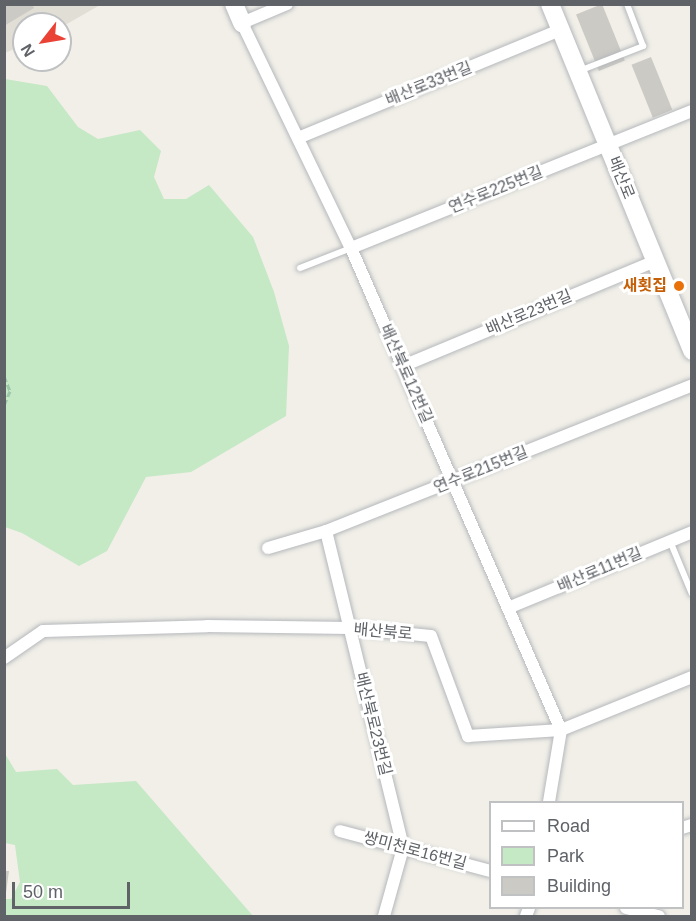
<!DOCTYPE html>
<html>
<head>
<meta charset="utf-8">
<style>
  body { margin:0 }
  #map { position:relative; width:696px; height:921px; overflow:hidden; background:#f1efe8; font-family:Arial,"Noto Sans KR",sans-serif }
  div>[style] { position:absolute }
  .education>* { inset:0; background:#e1ded6 }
  .green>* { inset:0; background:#c5e8c5 }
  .building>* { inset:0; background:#cccac5; transform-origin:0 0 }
  .path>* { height:3px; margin-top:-1.5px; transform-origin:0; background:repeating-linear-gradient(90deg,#9cc7a9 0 6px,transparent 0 9px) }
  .roads { filter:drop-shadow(0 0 2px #b5b8bc) drop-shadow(0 0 2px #b5b8bc) }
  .lane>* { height:6px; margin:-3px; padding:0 3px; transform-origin:3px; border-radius:3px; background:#fff }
  .street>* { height:12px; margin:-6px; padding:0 6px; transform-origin:6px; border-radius:6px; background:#fff }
  .secondary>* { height:18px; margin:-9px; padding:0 9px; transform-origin:9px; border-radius:9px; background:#fff }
  .dots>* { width:16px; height:16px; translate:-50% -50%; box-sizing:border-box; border:3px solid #fff; border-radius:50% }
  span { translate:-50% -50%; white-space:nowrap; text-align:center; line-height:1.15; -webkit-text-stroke:6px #fff; paint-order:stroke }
  .street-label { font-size:16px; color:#5f6368 }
  .food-label { font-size:16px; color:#c56008; font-weight:700 }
  .right { translate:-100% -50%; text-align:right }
  .frame { position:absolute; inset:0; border:6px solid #5f6368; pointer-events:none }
  .legend { position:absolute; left:489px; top:801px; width:195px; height:108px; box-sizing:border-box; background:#fff; border:2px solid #bfc1c3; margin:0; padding:8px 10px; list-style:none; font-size:18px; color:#5f6368 }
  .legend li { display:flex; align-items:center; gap:12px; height:30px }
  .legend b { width:30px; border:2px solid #bfc1c3 }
  .north { position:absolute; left:12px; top:12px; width:60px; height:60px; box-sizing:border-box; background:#fff; border:2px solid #bfc1c3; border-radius:50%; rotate:239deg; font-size:16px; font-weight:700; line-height:24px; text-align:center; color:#5f6368 }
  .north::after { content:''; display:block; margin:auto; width:21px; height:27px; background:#ea4335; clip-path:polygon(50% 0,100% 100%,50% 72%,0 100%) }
  .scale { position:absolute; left:12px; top:882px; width:118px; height:27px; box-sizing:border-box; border:3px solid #5f6368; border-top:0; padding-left:8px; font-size:18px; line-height:21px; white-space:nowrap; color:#5f6368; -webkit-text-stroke:4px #fff; paint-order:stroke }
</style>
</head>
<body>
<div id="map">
  <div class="education">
    <i style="clip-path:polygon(5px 5px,100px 5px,60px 28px,60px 24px,24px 24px,24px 45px,5px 53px)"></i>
  </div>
  <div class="green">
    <i style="clip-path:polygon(5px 79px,47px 86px,78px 127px,98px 139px,140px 130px,161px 151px,154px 177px,164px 199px,186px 199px,209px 185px,253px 237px,274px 292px,289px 346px,286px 416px,191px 472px,146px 477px,107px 551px,79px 566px,22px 533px,5px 527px)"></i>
    <i style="clip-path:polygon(4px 752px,16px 772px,57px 769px,73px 785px,136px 781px,253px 916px,5px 916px,5px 899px,11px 899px,20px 882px,15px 845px,5px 843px)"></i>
  </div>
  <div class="building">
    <i style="clip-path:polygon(4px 4px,32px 4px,34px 8px,4px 26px)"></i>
    <i style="left:602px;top:4px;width:61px;height:28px;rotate:68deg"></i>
    <i style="left:651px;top:57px;width:57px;height:21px;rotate:68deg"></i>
    <i style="clip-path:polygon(4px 871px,9px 871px,6px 893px,4px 893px)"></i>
  </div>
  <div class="path">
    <i style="left:4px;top:376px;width:16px;rotate:68deg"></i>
    <i style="left:10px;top:391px;width:15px;rotate:113deg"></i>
  </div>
  <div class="roads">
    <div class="lane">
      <i style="left:579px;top:71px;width:69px;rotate:-21.3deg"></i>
      <i style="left:643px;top:46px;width:45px;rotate:-110.9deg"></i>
      <i style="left:300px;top:268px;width:55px;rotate:-21.4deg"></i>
      <i style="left:670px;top:541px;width:57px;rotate:67.5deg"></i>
    </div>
    <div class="street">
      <i style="left:287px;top:4px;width:49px;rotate:157.1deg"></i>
      <i style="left:242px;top:23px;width:250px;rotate:64.2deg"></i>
      <i style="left:351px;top:248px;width:526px;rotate:66.46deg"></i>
      <i style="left:561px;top:730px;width:73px;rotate:99.5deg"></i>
      <i style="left:298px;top:138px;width:283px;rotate:-22.4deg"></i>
      <i style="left:351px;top:248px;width:367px;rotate:-21.9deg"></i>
      <i style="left:403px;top:366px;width:273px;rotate:-22.6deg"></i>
      <i style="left:326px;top:531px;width:326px;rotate:76.3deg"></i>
      <i style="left:403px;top:848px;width:71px;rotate:105.6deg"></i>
      <i style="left:268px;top:548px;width:60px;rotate:-16.3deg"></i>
      <i style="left:326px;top:531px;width:394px;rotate:-21.7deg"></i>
      <i style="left:508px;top:608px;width:199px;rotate:-22.4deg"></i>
      <i style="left:4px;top:658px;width:47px;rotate:-34.7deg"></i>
      <i style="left:43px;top:631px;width:164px;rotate:-1.7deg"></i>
      <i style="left:207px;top:626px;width:143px;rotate:0.8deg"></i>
      <i style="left:350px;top:628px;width:81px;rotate:5.6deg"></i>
      <i style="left:431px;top:636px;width:107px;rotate:69.7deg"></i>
      <i style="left:468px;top:736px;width:93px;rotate:-3.7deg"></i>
      <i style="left:561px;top:730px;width:141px;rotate:-22deg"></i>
      <i style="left:682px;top:828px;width:10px;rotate:-17deg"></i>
      <i style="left:340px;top:831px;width:155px;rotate:14.9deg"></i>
      <i style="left:626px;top:908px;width:34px;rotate:14deg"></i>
      <i style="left:526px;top:916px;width:9px;rotate:-69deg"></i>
    </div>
    <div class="secondary">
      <i style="left:234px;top:4px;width:21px;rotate:67deg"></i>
      <i style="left:550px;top:4px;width:375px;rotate:67.7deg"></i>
    </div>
  </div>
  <div class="dots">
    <i style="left:679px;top:286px;background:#e8710a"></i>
  </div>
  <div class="street-label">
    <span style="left:429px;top:84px;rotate:-22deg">배산로33번길</span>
    <span style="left:621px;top:178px;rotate:68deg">배산로</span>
    <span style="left:496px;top:190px;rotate:-22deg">연수로225번길</span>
    <span style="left:529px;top:313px;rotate:-23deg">배산로23번길</span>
    <span style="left:406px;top:374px;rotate:66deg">배산북로12번길</span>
    <span style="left:481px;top:470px;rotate:-22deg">연수로215번길</span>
    <span style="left:600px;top:570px;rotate:-23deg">배산로11번길</span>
    <span style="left:383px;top:632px;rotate:5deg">배산북로</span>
    <span style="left:373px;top:724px;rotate:76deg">배산북로23번길</span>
    <span style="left:415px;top:851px;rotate:15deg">쌍미천로16번길</span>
  </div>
  <div class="food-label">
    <span class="right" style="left:667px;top:286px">새횟집</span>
  </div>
  <div class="frame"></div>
  <ul class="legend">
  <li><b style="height:8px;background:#fff"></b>Road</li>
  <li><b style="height:16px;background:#c5e8c5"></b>Park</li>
  <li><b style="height:16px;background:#cccac5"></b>Building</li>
  </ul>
  <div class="north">N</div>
  <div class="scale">50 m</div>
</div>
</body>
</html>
